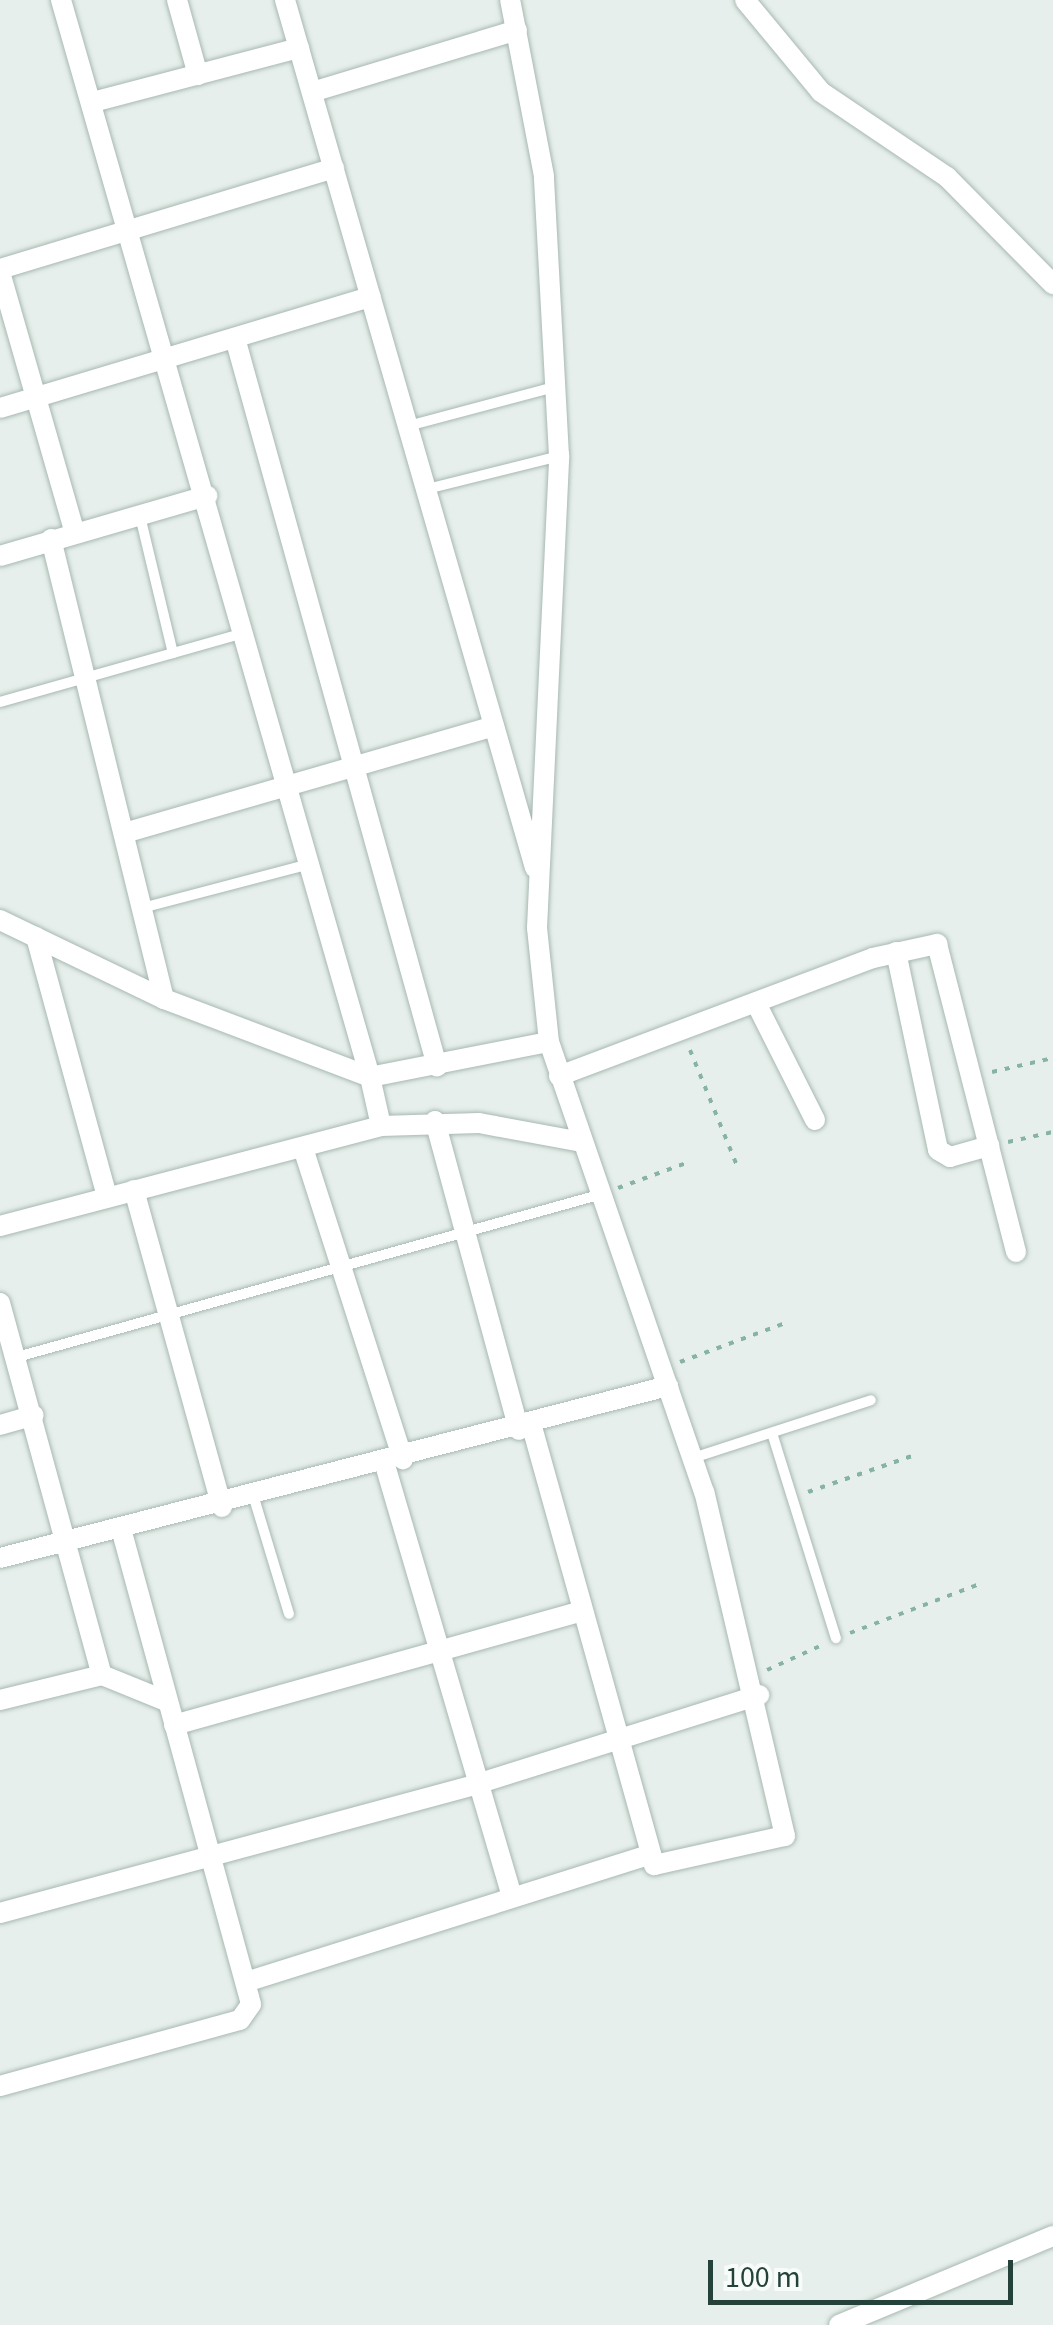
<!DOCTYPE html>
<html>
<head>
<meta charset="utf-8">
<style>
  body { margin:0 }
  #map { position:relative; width:1053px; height:2325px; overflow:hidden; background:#e6efeb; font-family:"Source Sans 3",sans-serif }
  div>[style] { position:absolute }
  .path>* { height:4px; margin-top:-2px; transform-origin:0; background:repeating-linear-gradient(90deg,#86b3a5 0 5px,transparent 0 13px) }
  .roads { filter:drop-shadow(0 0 2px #a8b8b2) drop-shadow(0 0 2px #a8b8b2) }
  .lane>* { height:10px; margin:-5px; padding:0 5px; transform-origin:5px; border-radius:5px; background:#fff }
  .street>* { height:20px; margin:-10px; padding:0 10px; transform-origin:10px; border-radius:10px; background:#fff }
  span { translate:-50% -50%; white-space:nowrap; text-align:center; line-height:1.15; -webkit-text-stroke:8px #f7fbf9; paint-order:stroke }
  .scale { position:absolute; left:708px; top:2260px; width:305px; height:45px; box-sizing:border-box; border:5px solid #24423a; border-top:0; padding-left:12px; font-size:30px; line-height:35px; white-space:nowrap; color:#24423a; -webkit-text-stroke:8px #f7fbf9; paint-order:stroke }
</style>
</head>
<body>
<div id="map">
  <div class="path">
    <i style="left:690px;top:1050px;width:125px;rotate:67.9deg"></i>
    <i style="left:992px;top:1072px;width:63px;rotate:-12.9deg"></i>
    <i style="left:1008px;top:1142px;width:46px;rotate:-12.5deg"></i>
    <i style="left:618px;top:1188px;width:76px;rotate:-20.1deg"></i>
    <i style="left:680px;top:1362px;width:115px;rotate:-20.3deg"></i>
    <i style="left:808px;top:1492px;width:110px;rotate:-19.1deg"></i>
    <i style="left:850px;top:1633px;width:136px;rotate:-20.7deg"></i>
    <i style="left:767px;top:1670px;width:60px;rotate:-24.4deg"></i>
  </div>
  <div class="roads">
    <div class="lane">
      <i style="left:408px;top:426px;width:152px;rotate:-14.9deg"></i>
      <i style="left:427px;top:489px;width:136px;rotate:-14deg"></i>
      <i style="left:140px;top:516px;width:141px;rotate:76.5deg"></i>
      <i style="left:0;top:702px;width:254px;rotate:-15.8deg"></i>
      <i style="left:142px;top:908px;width:174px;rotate:-14.7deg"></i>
      <i style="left:17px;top:1357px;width:600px;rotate:-15.57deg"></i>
      <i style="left:772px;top:1433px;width:215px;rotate:72.7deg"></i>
      <i style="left:693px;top:1458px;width:187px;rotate:-18deg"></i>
      <i style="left:254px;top:1498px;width:121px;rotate:73.2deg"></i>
    </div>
    <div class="street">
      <i style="left:61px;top:0;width:1120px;rotate:73.99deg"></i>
      <i style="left:370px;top:1077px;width:182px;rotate:-11.1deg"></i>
      <i style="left:549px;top:1042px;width:115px;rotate:-96deg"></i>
      <i style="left:537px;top:928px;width:473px;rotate:-87.3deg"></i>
      <i style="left:559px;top:456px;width:280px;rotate:-93.1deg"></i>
      <i style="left:544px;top:176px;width:179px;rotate:-100.9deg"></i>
      <i style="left:177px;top:0;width:78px;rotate:74.4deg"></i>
      <i style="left:285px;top:0;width:903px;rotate:73.93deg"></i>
      <i style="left:745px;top:0;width:119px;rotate:50.4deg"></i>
      <i style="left:821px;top:92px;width:152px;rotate:34deg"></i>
      <i style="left:947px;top:177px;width:151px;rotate:45.3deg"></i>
      <i style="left:312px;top:92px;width:214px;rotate:-16.8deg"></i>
      <i style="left:93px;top:102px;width:213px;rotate:-14.7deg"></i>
      <i style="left:0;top:269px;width:349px;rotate:-16.8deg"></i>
      <i style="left:0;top:272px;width:268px;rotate:74deg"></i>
      <i style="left:235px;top:338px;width:756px;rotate:74.49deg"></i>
      <i style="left:0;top:408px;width:387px;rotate:-16.7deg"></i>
      <i style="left:51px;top:539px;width:474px;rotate:76.2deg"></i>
      <i style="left:0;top:556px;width:216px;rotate:-16.2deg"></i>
      <i style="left:124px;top:833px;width:385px;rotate:-16.1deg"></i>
      <i style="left:0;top:920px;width:182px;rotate:25.7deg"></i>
      <i style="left:164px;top:999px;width:220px;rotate:20.7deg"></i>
      <i style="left:370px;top:1077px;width:50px;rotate:77.3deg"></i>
      <i style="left:36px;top:937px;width:270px;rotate:74.7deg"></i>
      <i style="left:896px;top:952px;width:202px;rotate:78deg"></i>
      <i style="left:938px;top:1150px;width:14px;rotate:30deg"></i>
      <i style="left:950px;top:1157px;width:41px;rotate:-15.8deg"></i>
      <i style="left:756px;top:1003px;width:131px;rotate:63.2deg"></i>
      <i style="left:559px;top:1076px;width:335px;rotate:-20.6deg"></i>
      <i style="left:873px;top:958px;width:66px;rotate:-12.3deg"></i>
      <i style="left:937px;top:944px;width:318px;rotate:75.6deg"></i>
      <i style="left:435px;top:1121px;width:320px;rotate:74.8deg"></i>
      <i style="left:303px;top:1148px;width:327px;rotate:72.2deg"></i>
      <i style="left:134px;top:1190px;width:329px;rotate:74.5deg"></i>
      <i style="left:0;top:1226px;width:394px;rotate:-14.7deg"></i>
      <i style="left:381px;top:1126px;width:98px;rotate:-1.8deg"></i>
      <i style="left:479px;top:1123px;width:99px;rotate:10.5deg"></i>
      <i style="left:0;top:1303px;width:386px;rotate:74.7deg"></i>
      <i style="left:0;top:1425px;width:35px;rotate:-16deg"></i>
      <i style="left:532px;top:1427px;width:455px;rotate:74.4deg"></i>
      <i style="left:654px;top:1865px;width:134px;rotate:-12.5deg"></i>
      <i style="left:785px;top:1836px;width:353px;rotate:-103.2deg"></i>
      <i style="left:704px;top:1492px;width:476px;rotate:-109deg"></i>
      <i style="left:385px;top:1465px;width:447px;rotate:73.6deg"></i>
      <i style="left:0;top:1558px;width:690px;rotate:-14.44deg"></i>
      <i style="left:0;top:1700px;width:105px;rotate:-13.8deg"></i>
      <i style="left:102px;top:1675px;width:71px;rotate:22.2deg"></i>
      <i style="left:174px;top:1725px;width:423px;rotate:-15.6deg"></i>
      <i style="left:0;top:1913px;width:494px;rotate:-15.1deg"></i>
      <i style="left:477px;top:1784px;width:296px;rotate:-17.5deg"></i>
      <i style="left:249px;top:1981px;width:418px;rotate:-17.5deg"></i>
      <i style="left:0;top:2086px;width:249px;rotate:-15.4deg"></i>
      <i style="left:240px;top:2020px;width:19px;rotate:-55deg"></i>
      <i style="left:251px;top:2004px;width:490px;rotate:-105.3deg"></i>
      <i style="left:839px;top:2325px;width:232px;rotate:-22.6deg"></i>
    </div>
  </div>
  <div class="scale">100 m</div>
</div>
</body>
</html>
